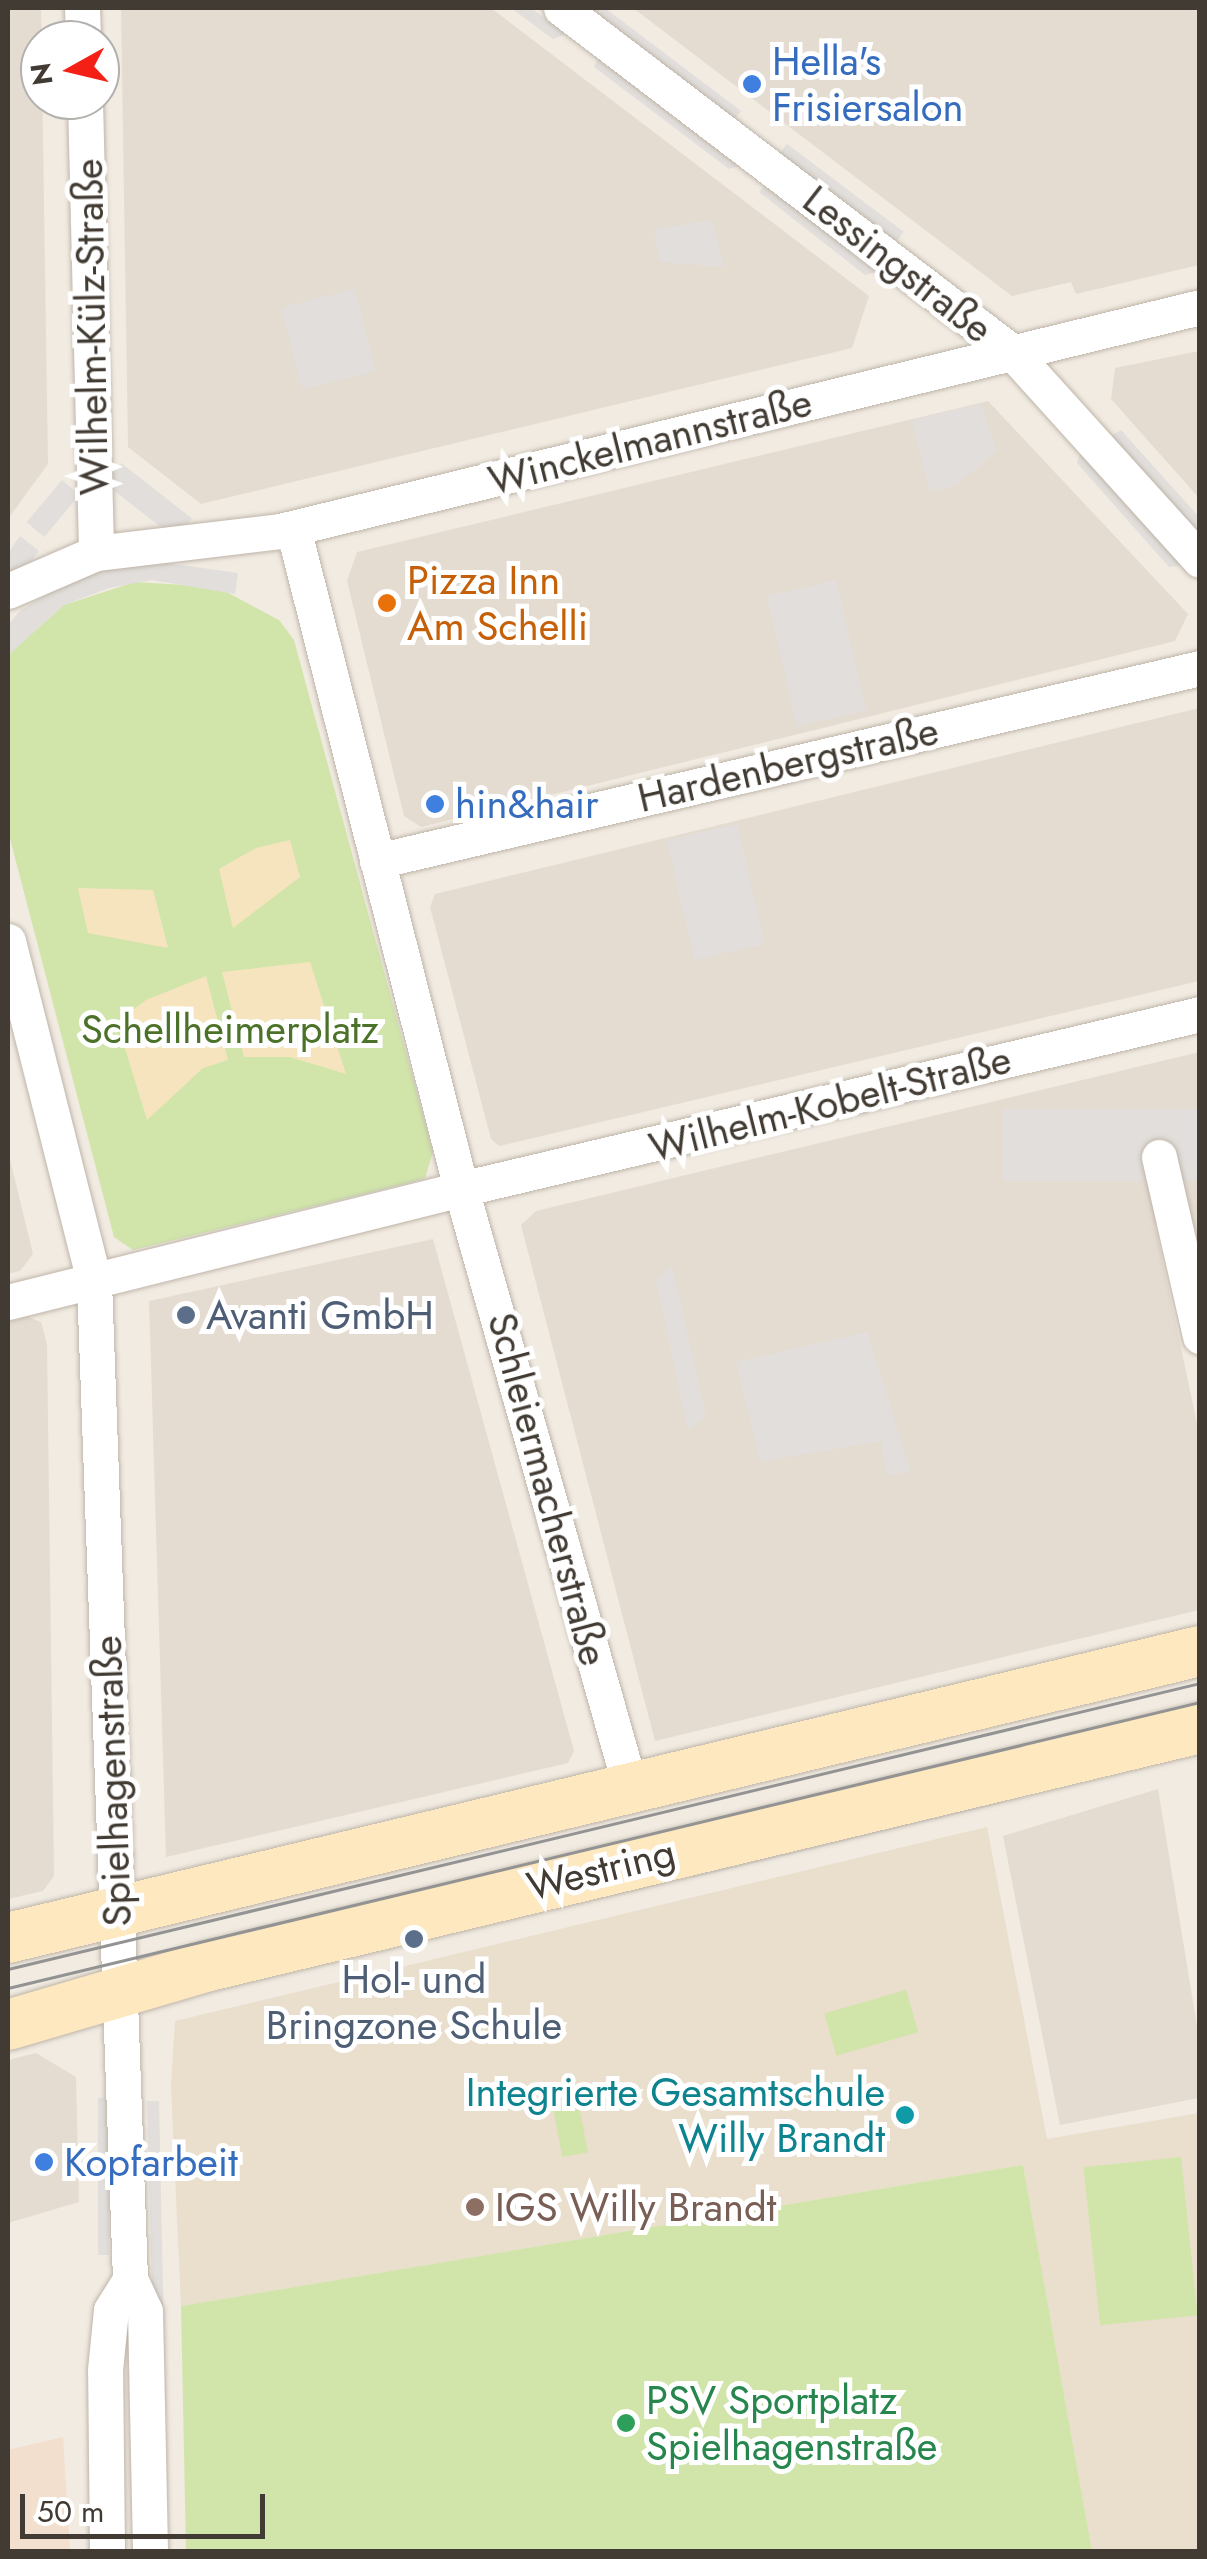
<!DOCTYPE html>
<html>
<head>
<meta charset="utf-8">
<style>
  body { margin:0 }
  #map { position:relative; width:1207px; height:2559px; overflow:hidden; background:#f1ebe2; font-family:Jost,sans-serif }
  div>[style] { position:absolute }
  .residential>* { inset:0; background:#e5dcd1 }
  .commercial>* { inset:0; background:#f3dfcd }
  .education>* { inset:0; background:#eadecc }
  .green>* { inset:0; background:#d1e5ab; transform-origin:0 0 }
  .sand>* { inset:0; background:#f6e4be }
  .parking>* { inset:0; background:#e1dedb; transform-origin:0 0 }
  .roads { filter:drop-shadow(0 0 2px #bfb5a9) drop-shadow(0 0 2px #bfb5a9) }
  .street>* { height:35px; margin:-17.5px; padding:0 17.5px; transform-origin:17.5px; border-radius:17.5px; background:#fff }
  .secondary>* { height:50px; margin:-25px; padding:0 25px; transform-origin:25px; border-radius:25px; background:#fde8c0 }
  .tram>* { height:2.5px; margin:-1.25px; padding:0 1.25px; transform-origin:1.25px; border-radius:1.25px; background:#939393 }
  .dots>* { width:28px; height:28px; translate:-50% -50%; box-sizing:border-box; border:5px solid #fff; border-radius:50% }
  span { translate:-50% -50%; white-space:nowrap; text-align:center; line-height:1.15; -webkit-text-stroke:10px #fff; paint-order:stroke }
  .shop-label { font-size:40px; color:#366cbe }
  .left { translate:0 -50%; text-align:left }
  .street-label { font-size:40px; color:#423b33 }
  .food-label { font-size:40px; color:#c56008 }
  .park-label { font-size:40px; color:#4c7129 }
  .service-label { font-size:40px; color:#4e5e75 }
  .culture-label { font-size:40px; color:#0d838f }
  .right { translate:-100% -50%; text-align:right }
  .education-label { font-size:40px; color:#785e54 }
  .leisure-label { font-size:40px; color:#27864d }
  .frame { position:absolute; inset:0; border:10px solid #423b33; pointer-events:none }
  .north { position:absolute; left:20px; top:20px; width:100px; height:100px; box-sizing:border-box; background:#fff; border:2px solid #b3b1ad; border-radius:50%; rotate:262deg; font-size:28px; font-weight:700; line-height:40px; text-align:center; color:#423b33 }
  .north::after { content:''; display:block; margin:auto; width:35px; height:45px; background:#f42016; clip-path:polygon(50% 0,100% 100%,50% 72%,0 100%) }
  .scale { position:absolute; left:20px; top:2494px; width:245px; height:45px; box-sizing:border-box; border:5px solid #423b33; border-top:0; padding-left:12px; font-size:30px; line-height:35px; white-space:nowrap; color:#423b33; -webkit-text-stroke:8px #fff; paint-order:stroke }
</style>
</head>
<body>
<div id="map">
  <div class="residential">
    <i style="clip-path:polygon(8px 8px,41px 8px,48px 464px,8px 519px)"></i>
    <i style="clip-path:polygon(121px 8px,491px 8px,869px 296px,852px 348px,201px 504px,128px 447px)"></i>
    <i style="clip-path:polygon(633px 8px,1199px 8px,1199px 265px,1076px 294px,1071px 282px,1012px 296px)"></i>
    <i style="clip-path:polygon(1199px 351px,1200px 351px,1199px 498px,1111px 399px,1115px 368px)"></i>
    <i style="clip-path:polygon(988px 401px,1188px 614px,1175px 641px,421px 827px,404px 816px,347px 581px,357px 552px)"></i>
    <i style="clip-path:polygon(1199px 708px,1199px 981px,499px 1146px,491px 1139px,430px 907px,435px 894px)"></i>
    <i style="clip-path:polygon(1199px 1052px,1199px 1295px,1181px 1218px,1155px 1225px,1199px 1433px,1199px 1610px,655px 1741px,521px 1225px,536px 1211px)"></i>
    <i style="clip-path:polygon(8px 1151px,33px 1254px,20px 1271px,8px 1274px)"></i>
    <i style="clip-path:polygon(433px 1239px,574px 1751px,568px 1763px,166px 1857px,149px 1301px)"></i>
    <i style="clip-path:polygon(28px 1317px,41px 1322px,47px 1344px,54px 1876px,43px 1891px,8px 1899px,8px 1322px)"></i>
    <i style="clip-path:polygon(1158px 1789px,1199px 2038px,1199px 2098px,1060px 2125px,1003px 1836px)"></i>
    <i style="clip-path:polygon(36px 2053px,76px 2077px,79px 2202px,8px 2223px,8px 2060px)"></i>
  </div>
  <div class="commercial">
    <i style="clip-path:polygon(63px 2437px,70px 2549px,8px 2551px,8px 2450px)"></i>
  </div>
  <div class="education">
    <i style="clip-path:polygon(987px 1827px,1047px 2139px,1199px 2113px,1199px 2551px,1092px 2551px,1023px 2165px,181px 2306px,171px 2086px,175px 2021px)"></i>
  </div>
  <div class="green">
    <i style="clip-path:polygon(135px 582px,217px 587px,279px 620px,294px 640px,433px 1152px,425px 1178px,409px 1183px,133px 1250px,114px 1237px,8px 831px,8px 655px,64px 605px)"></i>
    <i style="left:906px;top:1990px;width:44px;height:85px;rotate:74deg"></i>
    <i style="left:579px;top:2106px;width:47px;height:26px;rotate:79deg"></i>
    <i style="left:1181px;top:2157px;width:159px;height:98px;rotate:84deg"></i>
    <i style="clip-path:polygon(1023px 2165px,1092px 2551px,186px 2551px,181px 2306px)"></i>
  </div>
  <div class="sand">
    <i style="clip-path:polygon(290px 840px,300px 877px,233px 928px,219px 869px,256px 848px)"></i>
    <i style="clip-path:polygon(78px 888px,153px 890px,168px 948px,88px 933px)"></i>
    <i style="clip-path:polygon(310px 962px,346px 1074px,290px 1057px,244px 1057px,222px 972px)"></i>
    <i style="clip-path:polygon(206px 976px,228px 1060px,203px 1068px,147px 1120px,117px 1022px,146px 1000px)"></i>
  </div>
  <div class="parking">
    <i style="clip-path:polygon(511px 8px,531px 8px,566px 34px,553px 39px)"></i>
    <i style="clip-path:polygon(586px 8px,605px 8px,741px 111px,735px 119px)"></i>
    <i style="clip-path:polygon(598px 58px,745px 164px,729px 169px,594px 67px)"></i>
    <i style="left:787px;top:144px;width:146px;height:12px;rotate:37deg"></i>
    <i style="clip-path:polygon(768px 181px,886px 270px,865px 275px,759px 192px)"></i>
    <i style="clip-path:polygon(712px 220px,724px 267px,659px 262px,654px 229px)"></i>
    <i style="left:355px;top:289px;width:85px;height:76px;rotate:76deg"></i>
    <i style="clip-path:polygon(981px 404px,997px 451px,956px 485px,930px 492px,911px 420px)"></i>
    <i style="clip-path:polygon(1121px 430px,1199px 517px,1199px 533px,1111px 436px)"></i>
    <i style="clip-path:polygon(1081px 451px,1183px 565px,1169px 567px,1077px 463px)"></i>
    <i style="left:121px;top:463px;width:90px;height:26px;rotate:38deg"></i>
    <i style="left:62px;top:480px;width:23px;height:55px;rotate:40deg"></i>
    <i style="clip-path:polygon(20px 536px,39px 551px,13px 586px,8px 553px)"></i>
    <i style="clip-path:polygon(146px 560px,238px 573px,235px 594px,152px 580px,109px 588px,64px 605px,8px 655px,8px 625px,21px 610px,75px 577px)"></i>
    <i style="left:836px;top:580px;width:134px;height:71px;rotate:77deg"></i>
    <i style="left:737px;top:824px;width:123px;height:72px;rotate:77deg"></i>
    <i style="left:1199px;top:1109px;width:72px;height:196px;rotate:90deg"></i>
    <i style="clip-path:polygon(672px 1265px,706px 1416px,688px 1431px,656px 1280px)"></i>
    <i style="clip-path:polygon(867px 1332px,911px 1472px,886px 1475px,881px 1441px,760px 1462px,736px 1362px)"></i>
    <i style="clip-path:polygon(1005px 1793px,1006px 1802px,692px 1878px,690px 1867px)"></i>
    <i style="left:662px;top:1875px;width:9px;height:423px;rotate:77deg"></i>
    <i style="left:98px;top:2098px;width:11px;height:157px"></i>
    <i style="clip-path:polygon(147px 2101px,159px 2101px,164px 2336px,155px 2405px)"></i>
  </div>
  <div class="roads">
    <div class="street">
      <i style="left:82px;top:8px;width:32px;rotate:88deg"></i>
      <i style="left:561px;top:8px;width:567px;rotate:37.33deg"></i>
      <i style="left:1012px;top:352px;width:280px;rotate:47.9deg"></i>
      <i style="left:85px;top:100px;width:453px;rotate:88.6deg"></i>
      <i style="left:8px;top:591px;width:96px;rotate:-23.4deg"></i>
      <i style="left:96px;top:553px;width:185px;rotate:-6.8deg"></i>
      <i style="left:280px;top:531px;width:947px;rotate:-13.68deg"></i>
      <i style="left:377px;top:861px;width:845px;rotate:-13.2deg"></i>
      <i style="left:8px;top:941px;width:352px;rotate:75.8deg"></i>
      <i style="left:94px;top:1282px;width:998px;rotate:87.93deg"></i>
      <i style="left:130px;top:2279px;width:35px;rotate:65deg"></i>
      <i style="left:145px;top:2311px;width:241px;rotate:88.8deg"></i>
      <i style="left:1159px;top:1157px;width:184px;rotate:77.1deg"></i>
      <i style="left:8px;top:1302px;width:467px;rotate:-14deg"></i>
      <i style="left:461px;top:1189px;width:682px;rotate:-104.26deg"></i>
      <i style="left:631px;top:1790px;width:625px;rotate:-105.79deg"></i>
      <i style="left:461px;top:1189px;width:759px;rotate:-13.32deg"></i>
      <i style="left:107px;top:2552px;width:182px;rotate:-90.6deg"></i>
      <i style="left:105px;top:2370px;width:60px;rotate:-84.3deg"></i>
      <i style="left:111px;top:2310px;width:36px;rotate:-58deg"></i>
    </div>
    <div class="secondary">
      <i style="left:8px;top:1938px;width:1226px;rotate:-13.54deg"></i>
      <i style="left:8px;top:2025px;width:209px;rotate:-16.4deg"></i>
      <i style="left:209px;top:1966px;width:1019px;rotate:-13.5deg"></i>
    </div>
  </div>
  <div class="tram">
    <i style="left:8px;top:1969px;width:1226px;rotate:-13.49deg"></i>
    <i style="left:8px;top:1988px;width:1226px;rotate:-13.49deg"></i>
  </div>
  <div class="dots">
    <i style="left:752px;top:84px;background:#3f7fe0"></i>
    <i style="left:387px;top:603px;background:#e8710a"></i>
    <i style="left:435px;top:804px;background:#3f7fe0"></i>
    <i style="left:186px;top:1315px;background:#5c6f8a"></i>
    <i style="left:414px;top:1939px;background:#5c6f8a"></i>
    <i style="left:905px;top:2115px;background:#0f9aa8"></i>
    <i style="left:44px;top:2162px;background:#3f7fe0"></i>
    <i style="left:475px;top:2207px;background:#8d6e63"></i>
    <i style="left:626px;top:2423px;background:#2e9e5b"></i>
  </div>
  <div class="shop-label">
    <span class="left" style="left:772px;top:84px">Hella's<br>Frisiersalon</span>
    <span class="left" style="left:455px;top:804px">hin&amp;hair</span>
    <span class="left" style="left:64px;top:2162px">Kopfarbeit</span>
  </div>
  <div class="street-label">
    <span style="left:898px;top:264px;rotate:38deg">Lessingstraße</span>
    <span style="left:91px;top:327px;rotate:-91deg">Wilhelm-Külz-Straße</span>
    <span style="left:650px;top:441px;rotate:-14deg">Winckelmannstraße</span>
    <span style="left:788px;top:764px;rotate:-13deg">Hardenbergstraße</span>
    <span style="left:830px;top:1103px;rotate:-14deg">Wilhelm-Kobelt-Straße</span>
    <span style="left:548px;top:1489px;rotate:75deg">Schleiermacherstraße</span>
    <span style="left:112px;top:1781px;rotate:-92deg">Spielhagenstraße</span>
    <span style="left:601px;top:1869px;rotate:-14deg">Westring</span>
  </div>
  <div class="food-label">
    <span class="left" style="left:407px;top:603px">Pizza Inn<br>Am Schelli</span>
  </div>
  <div class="park-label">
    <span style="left:230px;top:1029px">Schellheimerplatz</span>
  </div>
  <div class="service-label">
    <span class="left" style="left:206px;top:1315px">Avanti GmbH</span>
    <span style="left:414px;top:2002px">Hol- und<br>Bringzone Schule</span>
  </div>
  <div class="culture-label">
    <span class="right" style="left:885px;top:2115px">Integrierte Gesamtschule<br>Willy Brandt</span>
  </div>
  <div class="education-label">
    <span class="left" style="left:495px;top:2207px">IGS Willy Brandt</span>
  </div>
  <div class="leisure-label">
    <span class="left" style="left:646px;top:2423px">PSV Sportplatz<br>Spielhagenstraße</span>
  </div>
  <div class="frame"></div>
  <div class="north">N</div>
  <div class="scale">50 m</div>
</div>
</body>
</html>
